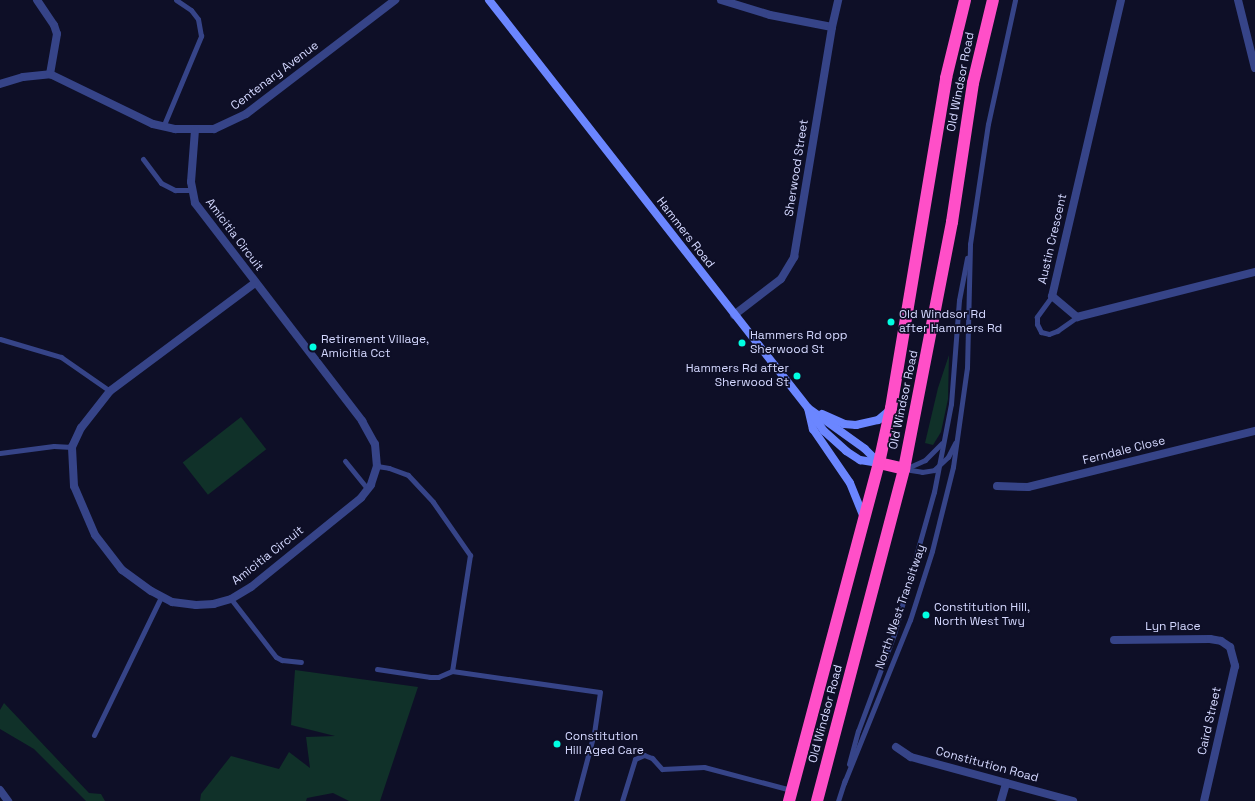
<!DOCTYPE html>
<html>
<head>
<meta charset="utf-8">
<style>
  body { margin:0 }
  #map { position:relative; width:1255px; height:801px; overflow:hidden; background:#0e0f27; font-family:"Space Grotesk",sans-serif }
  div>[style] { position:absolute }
  .green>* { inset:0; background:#103129; transform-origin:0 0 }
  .lane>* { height:5px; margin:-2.5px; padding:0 2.5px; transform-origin:2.5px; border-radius:2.5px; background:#364488 }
  .street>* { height:8px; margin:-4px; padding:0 4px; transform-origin:4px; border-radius:4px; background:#364488 }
  .secondary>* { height:8px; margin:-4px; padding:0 4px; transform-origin:4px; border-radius:4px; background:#6b86ff }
  .highway>* { height:12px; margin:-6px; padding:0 6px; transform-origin:6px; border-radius:6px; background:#ff4fc8 }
  .dots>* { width:11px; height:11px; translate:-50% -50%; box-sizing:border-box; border:2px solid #0e0f27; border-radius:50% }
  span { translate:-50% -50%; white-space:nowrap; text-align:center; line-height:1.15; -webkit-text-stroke:3.5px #0e0f27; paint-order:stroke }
  .street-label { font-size:12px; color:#d4d8ff }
  .poi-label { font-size:12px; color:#d4d8ff }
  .left { translate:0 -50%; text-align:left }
  .right { translate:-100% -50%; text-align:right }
</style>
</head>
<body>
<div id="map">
  <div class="green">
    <i style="clip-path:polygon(949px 355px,948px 399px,941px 432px,933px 445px,925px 443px,938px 388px)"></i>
    <i style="left:241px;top:417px;width:41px;height:74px;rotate:52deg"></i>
    <i style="clip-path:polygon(295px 670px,418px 687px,380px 801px,349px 801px,333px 793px,307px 798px,306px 801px,200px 801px,201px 794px,231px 756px,279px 769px,289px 752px,310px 768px,306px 737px,335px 736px,291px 725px)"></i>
    <i style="clip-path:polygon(4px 703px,89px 793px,101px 794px,105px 801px,86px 801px,34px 749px,0 729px,0 710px)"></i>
  </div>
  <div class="lane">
    <i style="left:163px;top:127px;width:99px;rotate:-67.3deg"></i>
    <i style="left:201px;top:36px;width:17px;rotate:-100deg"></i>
    <i style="left:198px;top:19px;width:11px;rotate:-128deg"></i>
    <i style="left:191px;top:10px;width:18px;rotate:-146deg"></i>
    <i style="left:143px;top:159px;width:30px;rotate:53deg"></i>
    <i style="left:161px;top:183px;width:16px;rotate:27deg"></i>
    <i style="left:175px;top:190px;width:16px"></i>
    <i style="left:1052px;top:296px;width:26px;rotate:126deg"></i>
    <i style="left:1037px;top:317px;width:7px;rotate:90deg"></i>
    <i style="left:1037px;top:324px;width:9px;rotate:63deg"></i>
    <i style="left:1041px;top:332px;width:8px;rotate:14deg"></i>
    <i style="left:1049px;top:334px;width:9px;rotate:-21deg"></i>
    <i style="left:1057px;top:331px;width:24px;rotate:-35deg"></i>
    <i style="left:0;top:339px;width:64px;rotate:16.4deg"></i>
    <i style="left:61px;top:357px;width:60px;rotate:34.8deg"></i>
    <i style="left:0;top:453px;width:54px;rotate:-7.4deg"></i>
    <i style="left:54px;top:446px;width:18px;rotate:3deg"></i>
    <i style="left:345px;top:461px;width:36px;rotate:51deg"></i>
    <i style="left:377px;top:466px;width:12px;rotate:9deg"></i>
    <i style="left:389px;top:468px;width:20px;rotate:20deg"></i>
    <i style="left:408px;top:475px;width:37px;rotate:47deg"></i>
    <i style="left:433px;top:502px;width:65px;rotate:55.1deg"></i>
    <i style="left:470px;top:555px;width:117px;rotate:98.8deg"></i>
    <i style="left:904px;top:469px;width:18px;rotate:9deg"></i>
    <i style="left:922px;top:472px;width:12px;rotate:-9deg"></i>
    <i style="left:934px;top:470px;width:19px;rotate:-43deg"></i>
    <i style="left:948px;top:457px;width:16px;rotate:-63deg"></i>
    <i style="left:905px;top:469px;width:22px;rotate:-24deg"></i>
    <i style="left:925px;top:460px;width:24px;rotate:-45deg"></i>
    <i style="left:231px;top:599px;width:73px;rotate:52.2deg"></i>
    <i style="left:276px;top:657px;width:7px;rotate:27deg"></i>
    <i style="left:282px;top:660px;width:19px;rotate:6deg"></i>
    <i style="left:377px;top:669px;width:54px;rotate:8.6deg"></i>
    <i style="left:430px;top:677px;width:8px"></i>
    <i style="left:438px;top:677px;width:15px;rotate:-23deg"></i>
    <i style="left:452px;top:671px;width:149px;rotate:8.1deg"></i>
    <i style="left:600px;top:692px;width:41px;rotate:98.3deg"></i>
    <i style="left:594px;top:733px;width:70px;rotate:104.8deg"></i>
    <i style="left:94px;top:735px;width:153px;rotate:-64.1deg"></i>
    <i style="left:849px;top:764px;width:34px;rotate:-75deg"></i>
    <i style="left:858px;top:731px;width:103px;rotate:-69.6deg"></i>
    <i style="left:894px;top:634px;width:148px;rotate:-74.3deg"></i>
    <i style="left:934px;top:492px;width:90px;rotate:-79.1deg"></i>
    <i style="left:951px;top:404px;width:104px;rotate:-85.6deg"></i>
    <i style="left:959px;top:300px;width:43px;rotate:-79.2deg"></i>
    <i style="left:844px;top:783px;width:176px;rotate:-68deg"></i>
    <i style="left:910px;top:620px;width:72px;rotate:-72.3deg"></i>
    <i style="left:932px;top:551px;width:87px;rotate:-76deg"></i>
    <i style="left:953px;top:467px;width:100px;rotate:-82deg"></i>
    <i style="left:967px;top:368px;width:124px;rotate:-88.6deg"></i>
    <i style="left:970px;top:244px;width:121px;rotate:-81.5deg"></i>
    <i style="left:988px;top:124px;width:127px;rotate:-77.7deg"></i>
    <i style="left:622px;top:801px;width:44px;rotate:-72.8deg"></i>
    <i style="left:635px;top:759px;width:10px;rotate:-24deg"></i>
    <i style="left:644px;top:755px;width:9px;rotate:21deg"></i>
    <i style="left:652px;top:758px;width:15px;rotate:48deg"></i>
    <i style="left:662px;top:769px;width:42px;rotate:-2.7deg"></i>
    <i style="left:704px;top:767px;width:90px;rotate:14.8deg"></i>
    <i style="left:838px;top:801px;width:22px;rotate:-72deg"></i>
  </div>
  <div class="street">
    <i style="left:37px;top:0;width:30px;rotate:56deg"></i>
    <i style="left:54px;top:25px;width:9px;rotate:72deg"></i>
    <i style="left:57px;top:34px;width:41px;rotate:99.9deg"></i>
    <i style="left:721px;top:0;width:51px;rotate:17deg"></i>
    <i style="left:770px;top:15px;width:63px;rotate:11deg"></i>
    <i style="left:1121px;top:0;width:304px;rotate:103.1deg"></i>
    <i style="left:1052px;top:296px;width:33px;rotate:40deg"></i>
    <i style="left:1077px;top:317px;width:184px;rotate:-14.2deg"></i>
    <i style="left:1238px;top:0;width:70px;rotate:76deg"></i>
    <i style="left:0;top:84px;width:24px;rotate:-17deg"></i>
    <i style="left:23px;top:77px;width:27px;rotate:-6deg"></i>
    <i style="left:50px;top:74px;width:114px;rotate:25.9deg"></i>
    <i style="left:153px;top:124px;width:23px;rotate:13deg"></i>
    <i style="left:175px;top:129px;width:39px"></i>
    <i style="left:214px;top:129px;width:35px;rotate:-25deg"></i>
    <i style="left:246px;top:114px;width:188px;rotate:-37.4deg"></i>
    <i style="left:195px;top:130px;width:52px;rotate:94.4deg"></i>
    <i style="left:191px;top:182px;width:21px;rotate:79deg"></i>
    <i style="left:195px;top:203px;width:275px;rotate:52.5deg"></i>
    <i style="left:362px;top:421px;width:26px;rotate:61deg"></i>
    <i style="left:375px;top:444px;width:22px;rotate:85deg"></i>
    <i style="left:377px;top:466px;width:20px;rotate:108deg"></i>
    <i style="left:371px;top:485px;width:16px;rotate:128deg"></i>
    <i style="left:361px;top:498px;width:141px;rotate:141deg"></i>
    <i style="left:251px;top:587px;width:23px;rotate:149deg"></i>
    <i style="left:231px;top:599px;width:18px;rotate:164deg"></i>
    <i style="left:214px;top:604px;width:18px;rotate:177deg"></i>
    <i style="left:196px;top:605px;width:24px;rotate:-173deg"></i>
    <i style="left:172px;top:602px;width:24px;rotate:-152deg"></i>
    <i style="left:151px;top:591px;width:36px;rotate:-144deg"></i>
    <i style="left:122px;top:570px;width:44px;rotate:-127.6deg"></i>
    <i style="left:95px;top:535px;width:53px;rotate:-113.2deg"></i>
    <i style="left:74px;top:486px;width:39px;rotate:-93deg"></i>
    <i style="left:72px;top:447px;width:21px;rotate:-65deg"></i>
    <i style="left:81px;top:428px;width:47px;rotate:-51.9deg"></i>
    <i style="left:110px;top:391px;width:181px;rotate:-36.7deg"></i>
    <i style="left:734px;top:315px;width:59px;rotate:-37.5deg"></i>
    <i style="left:781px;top:279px;width:26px;rotate:-59deg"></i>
    <i style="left:794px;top:257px;width:233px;rotate:-80.6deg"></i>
    <i style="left:832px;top:27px;width:28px;rotate:-77deg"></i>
    <i style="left:997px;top:486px;width:31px;rotate:2deg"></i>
    <i style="left:1028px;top:487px;width:234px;rotate:-13.9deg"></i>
    <i style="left:1114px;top:640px;width:96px;rotate:-0.6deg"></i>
    <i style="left:1210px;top:639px;width:11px;rotate:10deg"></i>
    <i style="left:1221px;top:641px;width:11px;rotate:34deg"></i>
    <i style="left:1230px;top:647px;width:20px;rotate:75deg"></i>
    <i style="left:1235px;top:666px;width:139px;rotate:102.9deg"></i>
    <i style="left:896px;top:747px;width:18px;rotate:34deg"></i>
    <i style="left:911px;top:757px;width:168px;rotate:15.2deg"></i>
    <i style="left:0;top:790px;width:14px;rotate:54deg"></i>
    <i style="left:1001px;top:801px;width:19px;rotate:-74deg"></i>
  </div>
  <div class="secondary">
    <i style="left:489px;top:0;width:518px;rotate:51.98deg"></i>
    <i style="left:808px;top:408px;width:70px;rotate:35.7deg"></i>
    <i style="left:865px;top:449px;width:20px;rotate:45deg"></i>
    <i style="left:808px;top:408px;width:22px;rotate:77deg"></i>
    <i style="left:813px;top:429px;width:65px;rotate:55.6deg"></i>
    <i style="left:850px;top:483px;width:38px;rotate:68deg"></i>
    <i style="left:812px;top:414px;width:21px;rotate:55deg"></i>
    <i style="left:824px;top:431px;width:30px;rotate:42deg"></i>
    <i style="left:846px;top:451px;width:17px;rotate:33deg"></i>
    <i style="left:860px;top:460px;width:19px;rotate:9deg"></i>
    <i style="left:822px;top:414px;width:24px;rotate:24deg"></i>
    <i style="left:844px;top:424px;width:12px;rotate:5deg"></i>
    <i style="left:856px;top:425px;width:23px;rotate:-13deg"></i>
    <i style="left:878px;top:420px;width:17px;rotate:-40deg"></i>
  </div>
  <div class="highway">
    <i style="left:879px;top:463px;width:26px;rotate:13deg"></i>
    <i style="left:789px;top:801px;width:350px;rotate:-75.1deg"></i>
    <i style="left:879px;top:463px;width:56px;rotate:-77.7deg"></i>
    <i style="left:891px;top:408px;width:335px;rotate:-80.5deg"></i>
    <i style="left:946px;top:78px;width:80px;rotate:-76.3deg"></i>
    <i style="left:817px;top:801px;width:343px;rotate:-75.3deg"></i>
    <i style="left:904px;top:469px;width:252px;rotate:-79deg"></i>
    <i style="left:952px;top:222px;width:141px;rotate:-81.4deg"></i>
    <i style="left:973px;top:83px;width:85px;rotate:-76.5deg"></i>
  </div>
  <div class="dots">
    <i style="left:891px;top:322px;background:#00ffe2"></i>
    <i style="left:742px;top:343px;background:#00ffe2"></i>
    <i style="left:313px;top:347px;background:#00ffe2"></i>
    <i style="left:797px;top:376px;background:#00ffe2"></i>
    <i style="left:926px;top:615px;background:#00ffe2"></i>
    <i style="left:557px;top:744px;background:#00ffe2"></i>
  </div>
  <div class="street-label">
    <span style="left:275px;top:76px;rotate:-37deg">Centenary Avenue</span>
    <span style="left:961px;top:82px;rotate:-79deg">Old Windsor Road</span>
    <span style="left:797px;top:168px;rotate:-81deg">Sherwood Street</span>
    <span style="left:685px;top:233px;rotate:52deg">Hammers Road</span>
    <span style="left:234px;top:235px;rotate:53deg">Amicitia Circuit</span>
    <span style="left:1053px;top:239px;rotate:-77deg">Austin Crescent</span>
    <span style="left:904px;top:400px;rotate:-78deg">Old Windsor Road</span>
    <span style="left:1124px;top:451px;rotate:-14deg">Ferndale Close</span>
    <span style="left:268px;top:556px;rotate:-38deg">Amicitia Circuit</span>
    <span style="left:901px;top:607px;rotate:-71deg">North West Transitway</span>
    <span style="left:1173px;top:627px">Lyn Place</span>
    <span style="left:826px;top:714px;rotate:-75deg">Old Windsor Road</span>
    <span style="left:1210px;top:721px;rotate:-77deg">Caird Street</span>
    <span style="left:987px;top:765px;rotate:15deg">Constitution Road</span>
  </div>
  <div class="poi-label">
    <span class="left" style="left:899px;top:322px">Old Windsor Rd<br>after Hammers Rd</span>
    <span class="left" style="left:750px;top:343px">Hammers Rd opp<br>Sherwood St</span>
    <span class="left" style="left:321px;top:347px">Retirement Village,<br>Amicitia Cct</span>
    <span class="right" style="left:789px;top:376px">Hammers Rd after<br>Sherwood St</span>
    <span class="left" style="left:934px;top:615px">Constitution Hill,<br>North West Twy</span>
    <span class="left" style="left:565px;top:744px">Constitution<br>Hill Aged Care</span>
  </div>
</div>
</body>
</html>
